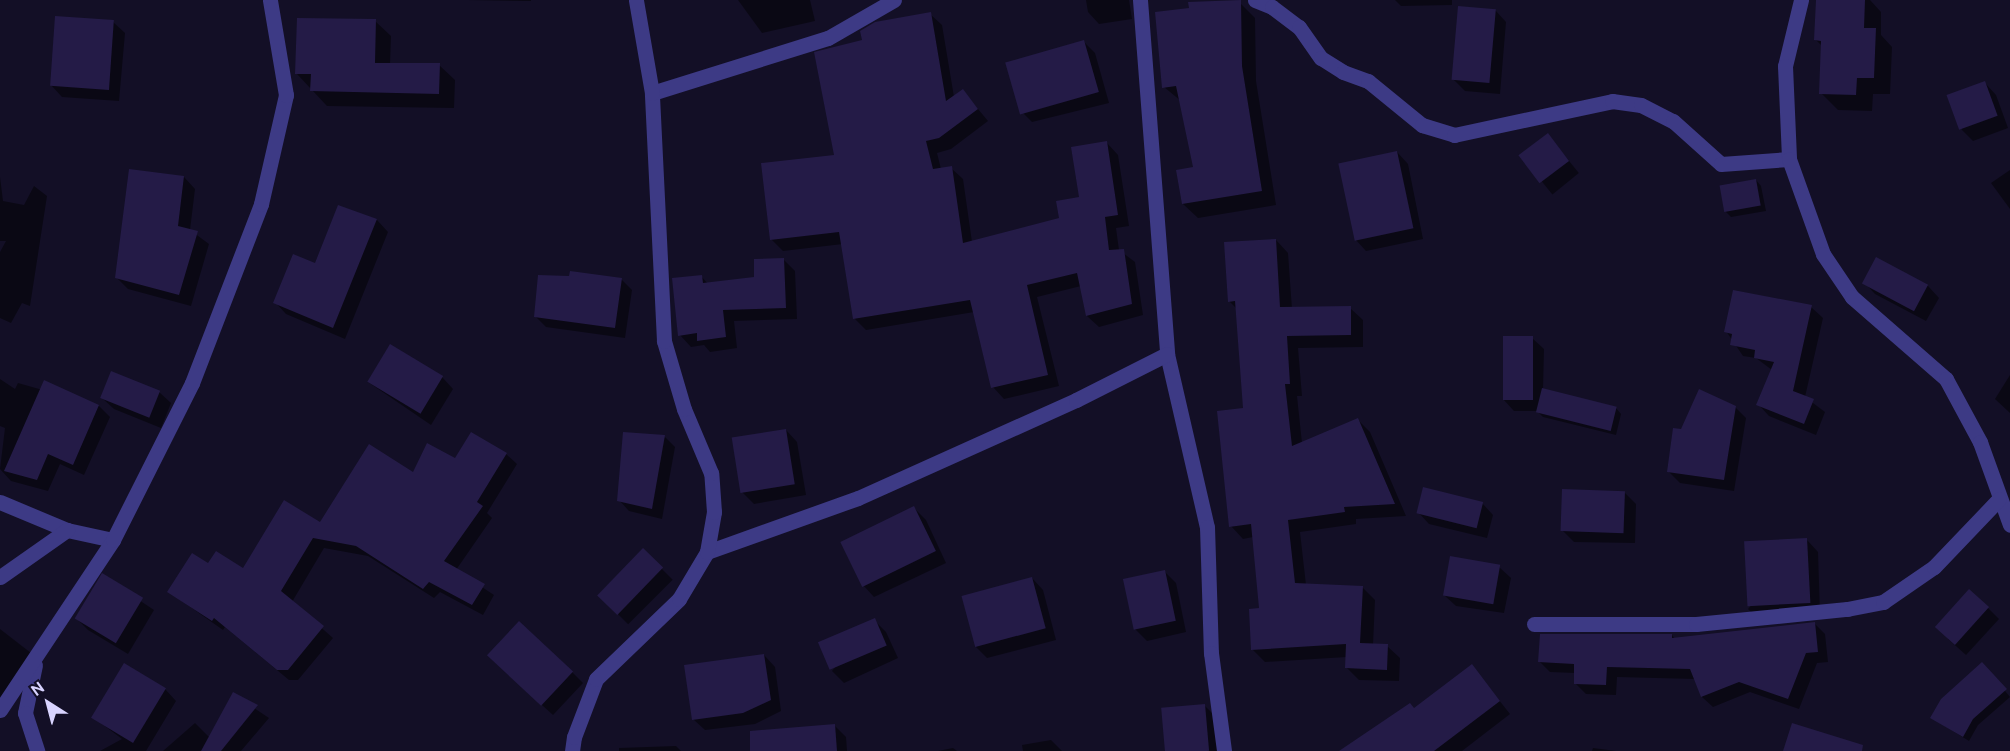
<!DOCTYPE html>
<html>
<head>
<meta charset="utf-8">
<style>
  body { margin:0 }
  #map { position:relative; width:2010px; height:751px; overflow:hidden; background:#130f26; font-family:Ubuntu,sans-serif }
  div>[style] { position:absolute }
  .shadow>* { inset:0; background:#0007; transform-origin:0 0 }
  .building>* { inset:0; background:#241b47; transform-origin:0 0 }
  .street>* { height:15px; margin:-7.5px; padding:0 7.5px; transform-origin:7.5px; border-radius:7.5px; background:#3d3a85 }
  span { translate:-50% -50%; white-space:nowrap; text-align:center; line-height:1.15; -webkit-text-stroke:4.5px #130f26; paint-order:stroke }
  .north { position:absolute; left:18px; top:673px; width:60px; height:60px; -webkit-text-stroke:4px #130f26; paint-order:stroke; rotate:324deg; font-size:16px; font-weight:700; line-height:24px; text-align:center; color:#d9d4ff }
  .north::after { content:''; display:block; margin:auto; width:21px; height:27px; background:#d9d4ff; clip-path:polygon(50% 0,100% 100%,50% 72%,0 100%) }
</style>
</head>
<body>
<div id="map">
  <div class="shadow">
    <i style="clip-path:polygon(467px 0,531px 0,531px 1px)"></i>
    <i style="clip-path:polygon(738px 0,810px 0,815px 21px,762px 33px)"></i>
    <i style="clip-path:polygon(1086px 0,1129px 0,1132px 19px,1099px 24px,1088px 12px)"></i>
    <i style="clip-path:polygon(1395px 0,1452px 0,1452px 5px,1401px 6px)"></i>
    <i style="clip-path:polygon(1817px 0,1870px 0,1881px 12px,1881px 35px,1892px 47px,1890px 94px,1873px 94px,1872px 111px,1838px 110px,1821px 93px,1823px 47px,1816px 40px)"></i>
    <i style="clip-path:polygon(1240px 3px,1255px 18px,1256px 81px,1276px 205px,1198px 218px,1183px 204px,1195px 168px,1181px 101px,1164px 87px)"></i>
    <i style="clip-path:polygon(1495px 10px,1506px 22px,1500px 94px,1465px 91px,1453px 79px)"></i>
    <i style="clip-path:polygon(930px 14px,942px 25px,954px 97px,963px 91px,988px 121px,951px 149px,937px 153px,941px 169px,951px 168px,963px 179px,972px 242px,1060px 219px,1081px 199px,1107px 143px,1118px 155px,1129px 226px,1116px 228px,1119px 250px,1135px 262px,1143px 315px,1099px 327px,1087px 316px,1081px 286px,1037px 297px,1059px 386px,1004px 399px,993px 387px,974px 312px,866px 330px,854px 318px,843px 244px,783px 251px,771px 239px,835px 156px,863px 41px)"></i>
    <i style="clip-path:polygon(375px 21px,391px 36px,390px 65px,439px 65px,455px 80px,454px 108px,327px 106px,297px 74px)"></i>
    <i style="clip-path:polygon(113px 22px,125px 33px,119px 101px,62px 97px,51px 85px)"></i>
    <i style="clip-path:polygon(1083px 41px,1095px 53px,1109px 103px,1032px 122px,1021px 111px)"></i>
    <i style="clip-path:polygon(1985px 83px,1996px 95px,2008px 128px,1973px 141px,1962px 130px,1949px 97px)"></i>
    <i style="left:1548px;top:135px;width:49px;height:34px;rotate:51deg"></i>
    <i style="clip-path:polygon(1397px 152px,1408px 164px,1423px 239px,1366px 251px,1355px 239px)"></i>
    <i style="clip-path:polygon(2010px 170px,2010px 209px,1991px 183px)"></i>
    <i style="clip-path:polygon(0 177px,3px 201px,24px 205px,34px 186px,47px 196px,30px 306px,22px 303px,11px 323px,0 318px,0 252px,6px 241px,0 241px)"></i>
    <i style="clip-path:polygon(184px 177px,195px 189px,190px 230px,209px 244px,191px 306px,128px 289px,116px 277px)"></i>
    <i style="clip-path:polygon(1756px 180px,1761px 186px,1766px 211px,1731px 217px,1725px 211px)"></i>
    <i style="clip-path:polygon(339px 206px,377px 220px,388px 232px,345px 339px,286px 314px,275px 302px,316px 265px)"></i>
    <i style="clip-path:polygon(1276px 240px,1288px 253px,1292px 309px,1350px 308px,1363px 320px,1363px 347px,1298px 348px,1302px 396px,1297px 396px,1302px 443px,1358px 420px,1370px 432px,1406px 516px,1356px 519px,1356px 524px,1300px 532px,1306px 585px,1362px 587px,1375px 600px,1373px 645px,1387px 646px,1400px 658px,1399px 681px,1359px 680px,1346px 667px,1347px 657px,1265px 662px,1252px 649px,1261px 610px,1253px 537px,1243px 539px,1231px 526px,1244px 409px,1237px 309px,1229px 301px)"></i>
    <i style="clip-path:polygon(783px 259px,795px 271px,797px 319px,734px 321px,737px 348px,710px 352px,704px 345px,691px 347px,680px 335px,701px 276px,708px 284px,756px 278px)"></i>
    <i style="clip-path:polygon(1876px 259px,1928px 286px,1939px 298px,1926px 321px,1875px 294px,1864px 282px)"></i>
    <i style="clip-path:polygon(570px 277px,621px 279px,632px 290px,625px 338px,546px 327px,536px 317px)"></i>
    <i style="clip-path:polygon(1811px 307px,1823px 318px,1805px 397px,1825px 412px,1816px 435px,1769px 416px,1758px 404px,1772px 370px,1756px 358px,1743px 356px,1726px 331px)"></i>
    <i style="clip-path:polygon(1532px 338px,1544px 349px,1543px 390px,1616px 408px,1621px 414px,1616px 435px,1543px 417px,1537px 411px,1514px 411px,1503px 399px)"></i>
    <i style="clip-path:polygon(2010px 375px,2010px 413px,1995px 399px)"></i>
    <i style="clip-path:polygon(442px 377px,453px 389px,431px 425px,368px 382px)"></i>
    <i style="clip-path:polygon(0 379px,15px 389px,18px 383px,99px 406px,110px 417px,84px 475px,60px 464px,48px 491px,11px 481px,0 469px,5px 428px,0 426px)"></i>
    <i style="clip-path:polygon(159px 392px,171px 403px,161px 428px,114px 409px,102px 398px)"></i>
    <i style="clip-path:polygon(1735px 407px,1746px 418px,1734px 491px,1680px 483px,1669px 472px,1682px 431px)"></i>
    <i style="clip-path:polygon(786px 430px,797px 442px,806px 495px,754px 504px,742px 492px)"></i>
    <i style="clip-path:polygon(665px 437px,675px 447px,662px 519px,629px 511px,619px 500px)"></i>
    <i style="clip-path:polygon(506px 454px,517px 464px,487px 513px,492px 518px,456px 570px,494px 595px,483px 615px,440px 592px,434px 598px,368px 556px,324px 548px,292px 602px,333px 638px,298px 680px,289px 680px,225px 627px,223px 630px,169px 592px,209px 565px,244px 570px,414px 474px,456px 460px)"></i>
    <i style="clip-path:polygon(1625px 493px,1636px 504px,1635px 543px,1574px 542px,1562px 530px)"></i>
    <i style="clip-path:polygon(1482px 503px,1493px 515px,1487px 538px,1429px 524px,1418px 512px)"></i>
    <i style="clip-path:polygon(914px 508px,926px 520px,946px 563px,874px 597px,863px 585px,842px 542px)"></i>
    <i style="clip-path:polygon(1807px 540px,1818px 552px,1820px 614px,1759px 620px,1748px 609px)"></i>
    <i style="left:643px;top:550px;width:42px;height:63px;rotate:45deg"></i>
    <i style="clip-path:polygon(1499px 567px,1511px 578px,1504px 613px,1456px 606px,1444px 595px)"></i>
    <i style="clip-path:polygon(1164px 571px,1176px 583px,1186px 632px,1147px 641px,1135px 629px)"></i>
    <i style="clip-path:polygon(103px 576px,154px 610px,128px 654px,88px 630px,76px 618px)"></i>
    <i style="clip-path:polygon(1032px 578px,1043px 590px,1056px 640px,987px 658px,976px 647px)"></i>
    <i style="clip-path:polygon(1988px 608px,1999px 619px,1966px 655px,1948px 639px)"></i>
    <i style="clip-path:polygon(874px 620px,886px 632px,898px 658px,844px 683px,832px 671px)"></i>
    <i style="clip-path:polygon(1815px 624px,1825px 634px,1828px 662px,1817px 663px,1799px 709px,1750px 692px,1713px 707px,1702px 697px,1695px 679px,1617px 677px,1616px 695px,1586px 694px,1575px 683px,1575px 673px,1550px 672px,1539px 661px,1672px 635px,1675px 639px)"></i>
    <i style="clip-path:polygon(0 629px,31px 653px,0 700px)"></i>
    <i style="clip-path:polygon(764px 655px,775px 667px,781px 711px,755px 724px,705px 730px,693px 719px)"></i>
    <i style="clip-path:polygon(1472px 666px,1510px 714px,1462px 751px,1341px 751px,1414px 710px)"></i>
    <i style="clip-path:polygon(500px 667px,572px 672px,583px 683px,553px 715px)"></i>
    <i style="clip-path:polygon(1988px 670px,2010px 697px,1978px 725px,1969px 741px,1932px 718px)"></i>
    <i style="clip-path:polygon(165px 689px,176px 701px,146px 751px,100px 751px,122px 739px,93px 717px)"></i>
    <i style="clip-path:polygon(233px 694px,269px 718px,241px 751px,163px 751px,195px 723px,210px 738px)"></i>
    <i style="clip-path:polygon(1205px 706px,1221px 722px,1224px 751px,1166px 751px)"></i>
    <i style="clip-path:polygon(835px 726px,846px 737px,847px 751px,787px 751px)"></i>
    <i style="clip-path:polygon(1051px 740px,1062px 751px,1023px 751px,1022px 745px)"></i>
    <i style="clip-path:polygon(676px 746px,681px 751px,619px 751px,619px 748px)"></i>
    <i style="clip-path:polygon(953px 748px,957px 751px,938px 751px)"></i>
    <i style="clip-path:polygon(1593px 748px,1616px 751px,1592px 751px)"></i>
  </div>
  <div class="building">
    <i style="clip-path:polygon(1241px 0,1242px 66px,1262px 191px,1182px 204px,1176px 170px,1193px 167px,1176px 86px,1162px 88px,1155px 12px,1189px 8px,1188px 2px)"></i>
    <i style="clip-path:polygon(1816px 0,1865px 0,1864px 28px,1876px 28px,1874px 78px,1857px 78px,1856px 95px,1819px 94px,1821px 41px,1814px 40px)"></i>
    <i style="left:1458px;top:6px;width:38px;height:74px;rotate:5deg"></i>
    <i style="clip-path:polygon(931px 12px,946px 101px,963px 89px,978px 109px,939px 138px,926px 141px,933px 169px,952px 166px,963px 243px,1059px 218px,1056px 201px,1079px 197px,1071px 147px,1107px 141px,1118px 215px,1105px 217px,1109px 250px,1124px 249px,1132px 304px,1086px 316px,1077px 273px,1027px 285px,1048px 375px,991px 388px,970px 300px,853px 319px,839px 232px,770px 240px,761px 163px,834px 155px,814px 52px,862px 40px,860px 31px,875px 22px)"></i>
    <i style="left:55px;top:16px;width:59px;height:70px;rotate:4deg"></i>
    <i style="clip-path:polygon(297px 18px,376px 19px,375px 63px,440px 63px,439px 94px,310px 91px,311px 74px,295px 74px)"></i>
    <i style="left:1084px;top:40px;width:54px;height:82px;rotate:74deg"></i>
    <i style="left:1985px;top:81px;width:37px;height:41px;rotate:70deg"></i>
    <i style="left:1548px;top:133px;width:35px;height:37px;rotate:53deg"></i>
    <i style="left:1397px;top:151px;width:79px;height:60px;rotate:78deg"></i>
    <i style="clip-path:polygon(129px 169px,184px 176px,178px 226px,198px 231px,179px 295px,115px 278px)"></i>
    <i style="left:1756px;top:179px;width:27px;height:37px;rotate:80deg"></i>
    <i style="clip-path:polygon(338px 205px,377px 219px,333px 328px,273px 303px,293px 254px,315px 263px)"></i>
    <i style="clip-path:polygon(1276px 239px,1280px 307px,1351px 306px,1351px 335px,1287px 336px,1290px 384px,1285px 384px,1292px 446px,1358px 418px,1395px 504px,1344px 507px,1345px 512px,1288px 520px,1295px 583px,1363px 586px,1360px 643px,1388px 644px,1387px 670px,1345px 668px,1346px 644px,1251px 650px,1249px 609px,1259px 608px,1251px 524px,1229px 527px,1217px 411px,1243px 408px,1235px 301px,1228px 302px,1224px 242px)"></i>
    <i style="left:1876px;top:257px;width:59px;height:30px;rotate:28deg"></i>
    <i style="clip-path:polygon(784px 258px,786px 308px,723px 310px,726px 337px,697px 341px,697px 333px,678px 336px,672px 278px,702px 275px,703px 283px,754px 277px,754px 259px)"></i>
    <i style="clip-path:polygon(570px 271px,622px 278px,615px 328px,534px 317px,538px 275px,569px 276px)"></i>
    <i style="clip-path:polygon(1733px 290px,1812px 305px,1793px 391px,1814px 399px,1804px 424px,1756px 405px,1774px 362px,1754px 358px,1755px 350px,1730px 345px,1732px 334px,1724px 332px)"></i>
    <i style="left:1503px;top:336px;width:30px;height:64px"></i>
    <i style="left:390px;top:344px;width:62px;height:44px;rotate:31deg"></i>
    <i style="left:111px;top:371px;width:53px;height:29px;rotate:22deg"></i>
    <i style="clip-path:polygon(44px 380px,99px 405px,73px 465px,48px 454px,37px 480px,4px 471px)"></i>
    <i style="left:1542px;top:388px;width:77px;height:25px;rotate:14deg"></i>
    <i style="clip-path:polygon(1699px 389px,1736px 406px,1724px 480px,1667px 472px,1673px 428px,1681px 429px)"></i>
    <i style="left:786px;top:429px;width:56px;height:55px;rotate:81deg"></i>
    <i style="clip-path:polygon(471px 432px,507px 453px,477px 502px,483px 506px,444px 561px,485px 584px,472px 605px,429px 582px,423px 589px,356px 546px,313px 538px,281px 591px,324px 626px,288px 670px,277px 670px,214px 618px,212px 621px,167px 592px,192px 553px,208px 563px,216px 551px,243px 568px,284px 500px,320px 522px,369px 444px,413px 472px,427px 443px,455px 458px)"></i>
    <i style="clip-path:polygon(623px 432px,665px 435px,652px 509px,617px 501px)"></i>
    <i style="left:1423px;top:487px;width:62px;height:27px;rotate:14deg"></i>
    <i style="left:1562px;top:489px;width:63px;height:42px;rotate:2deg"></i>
    <i style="left:914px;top:506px;width:50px;height:82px;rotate:64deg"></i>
    <i style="left:1807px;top:538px;width:65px;height:63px;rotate:87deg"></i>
    <i style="left:643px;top:548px;width:28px;height:66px;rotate:44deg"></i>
    <i style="left:1450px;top:556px;width:51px;height:40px;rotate:10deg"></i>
    <i style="left:1165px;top:570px;width:52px;height:43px;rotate:78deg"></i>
    <i style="left:102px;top:573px;width:48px;height:53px;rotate:31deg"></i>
    <i style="left:1032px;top:577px;width:53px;height:73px;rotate:75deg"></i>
    <i style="left:1969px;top:589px;width:27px;height:51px;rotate:42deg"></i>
    <i style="left:875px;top:618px;width:30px;height:62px;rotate:67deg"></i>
    <i style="left:519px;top:621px;width:74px;height:47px;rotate:43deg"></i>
    <i style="clip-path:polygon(1815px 622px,1818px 652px,1806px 653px,1788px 699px,1739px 682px,1701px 697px,1690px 669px,1607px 667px,1606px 685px,1574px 684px,1574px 664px,1538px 662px,1540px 634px,1672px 634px,1672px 638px)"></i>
    <i style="clip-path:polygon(764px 654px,771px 700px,743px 713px,692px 720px,684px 665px)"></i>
    <i style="clip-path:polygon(1982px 662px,2007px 689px,1973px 719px,1963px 737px,1930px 718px,1941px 699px)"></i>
    <i style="left:124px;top:663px;width:49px;height:64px;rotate:31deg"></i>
    <i style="clip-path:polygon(1472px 664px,1500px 701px,1434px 751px,1339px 751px,1410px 703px,1414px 708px)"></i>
    <i style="clip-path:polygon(233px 692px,258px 705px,221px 751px,201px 751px)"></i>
    <i style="left:1205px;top:704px;width:47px;height:44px;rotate:85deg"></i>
    <i style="clip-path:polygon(1792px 723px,1863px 745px,1862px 751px,1783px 751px)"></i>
    <i style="clip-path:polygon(835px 724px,837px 751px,750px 751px,750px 731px)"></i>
  </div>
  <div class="street">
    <i style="left:1140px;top:0;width:355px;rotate:85.6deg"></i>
    <i style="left:1167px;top:354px;width:178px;rotate:77deg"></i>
    <i style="left:1207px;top:527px;width:126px;rotate:88.2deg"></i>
    <i style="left:1211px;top:653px;width:99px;rotate:82.4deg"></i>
    <i style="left:1255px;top:0;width:18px;rotate:22deg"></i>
    <i style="left:1272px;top:7px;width:34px;rotate:37deg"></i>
    <i style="left:1299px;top:27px;width:38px;rotate:55deg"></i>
    <i style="left:1321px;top:58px;width:26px;rotate:32deg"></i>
    <i style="left:1343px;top:72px;width:27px;rotate:20deg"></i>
    <i style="left:1368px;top:81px;width:70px;rotate:39.2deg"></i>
    <i style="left:1422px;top:125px;width:34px;rotate:17deg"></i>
    <i style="left:1454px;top:135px;width:162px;rotate:-12.1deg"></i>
    <i style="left:1612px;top:101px;width:29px;rotate:8deg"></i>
    <i style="left:1641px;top:105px;width:36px;rotate:27deg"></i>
    <i style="left:1673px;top:121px;width:64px;rotate:41.9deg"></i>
    <i style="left:1721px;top:164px;width:68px;rotate:-4.2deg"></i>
    <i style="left:1801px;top:0;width:68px;rotate:103.6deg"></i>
    <i style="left:1785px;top:66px;width:93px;rotate:87.5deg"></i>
    <i style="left:1789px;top:159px;width:101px;rotate:70.3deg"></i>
    <i style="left:1823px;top:254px;width:52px;rotate:56deg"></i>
    <i style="left:1852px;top:297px;width:125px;rotate:41.1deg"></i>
    <i style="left:1946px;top:379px;width:72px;rotate:61.6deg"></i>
    <i style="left:1980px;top:442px;width:88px;rotate:70.1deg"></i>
    <i style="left:652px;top:93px;width:184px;rotate:-17.4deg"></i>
    <i style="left:828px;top:38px;width:76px;rotate:-29.9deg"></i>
    <i style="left:0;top:502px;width:73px;rotate:22.7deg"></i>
    <i style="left:67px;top:530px;width:47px;rotate:12.3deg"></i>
    <i style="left:707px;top:552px;width:160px;rotate:-19.7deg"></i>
    <i style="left:858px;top:498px;width:239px;rotate:-24.2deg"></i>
    <i style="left:1076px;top:400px;width:102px;rotate:-26.8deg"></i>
    <i style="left:0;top:577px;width:82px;rotate:-35deg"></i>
    <i style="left:1534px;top:624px;width:162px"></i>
    <i style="left:1696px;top:624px;width:152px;rotate:-5.7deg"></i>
    <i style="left:1847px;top:609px;width:37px;rotate:-11deg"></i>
    <i style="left:1883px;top:602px;width:62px;rotate:-34.5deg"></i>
    <i style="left:1934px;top:567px;width:94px;rotate:-46.3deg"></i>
    <i style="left:35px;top:665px;width:49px;rotate:101.8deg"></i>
    <i style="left:25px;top:713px;width:40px;rotate:72deg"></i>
    <i style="left:0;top:710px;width:204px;rotate:-56.4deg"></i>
    <i style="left:113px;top:540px;width:176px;rotate:-63.3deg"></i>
    <i style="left:192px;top:383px;width:192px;rotate:-68.9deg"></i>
    <i style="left:261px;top:204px;width:112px;rotate:-77.1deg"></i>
    <i style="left:286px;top:95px;width:96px;rotate:-99.6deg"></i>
    <i style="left:572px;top:751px;width:14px;rotate:-82deg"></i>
    <i style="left:574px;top:737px;width:62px;rotate:-69.2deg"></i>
    <i style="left:596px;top:679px;width:115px;rotate:-43.9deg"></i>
    <i style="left:679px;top:599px;width:55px;rotate:-59.2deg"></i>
    <i style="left:707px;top:552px;width:41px;rotate:-80.1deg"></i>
    <i style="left:714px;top:512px;width:39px;rotate:-94deg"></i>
    <i style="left:711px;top:473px;width:69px;rotate:-112.9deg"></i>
    <i style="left:684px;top:409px;width:71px;rotate:-106.4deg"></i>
    <i style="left:664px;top:341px;width:248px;rotate:-92.8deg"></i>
    <i style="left:652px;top:93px;width:94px;rotate:-99.8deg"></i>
  </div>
  <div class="north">N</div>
</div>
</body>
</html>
